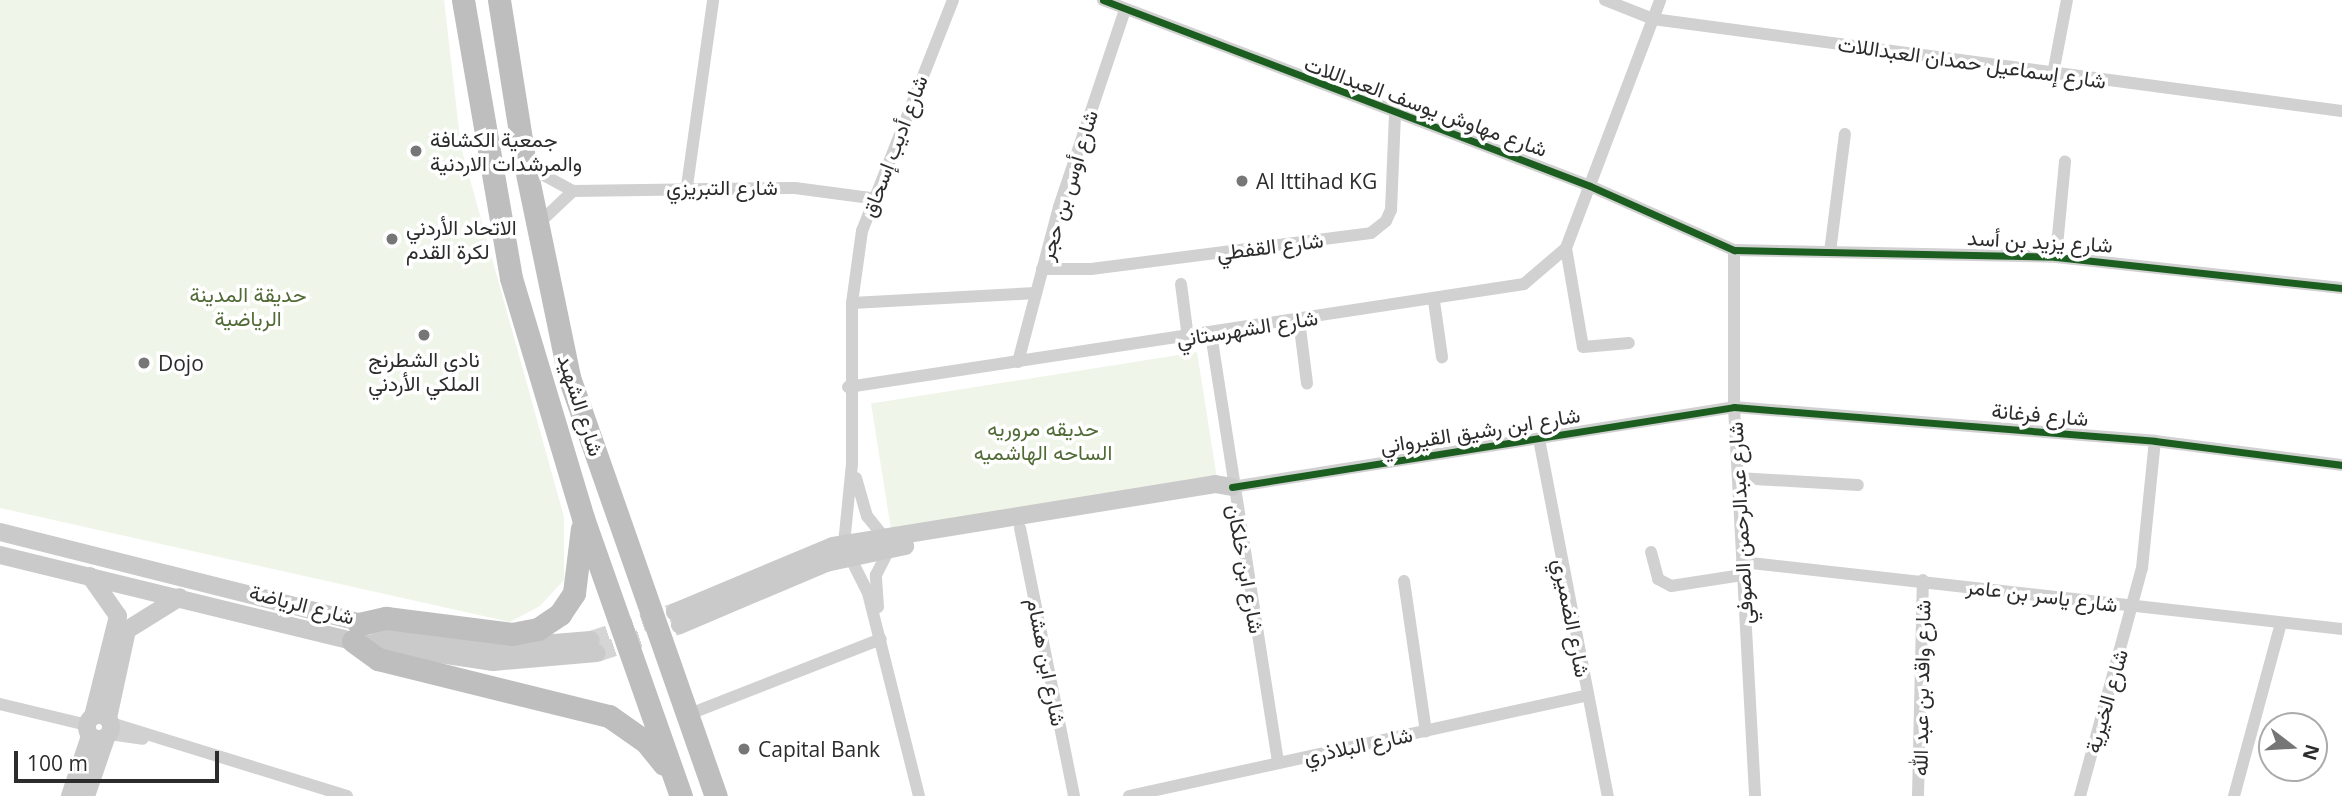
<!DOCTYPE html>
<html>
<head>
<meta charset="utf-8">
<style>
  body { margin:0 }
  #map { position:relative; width:2342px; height:796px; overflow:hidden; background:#fff; font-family:"Open Sans",Vazirmatn,sans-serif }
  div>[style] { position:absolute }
  .green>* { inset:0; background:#f0f5e9; transform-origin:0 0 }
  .secondary-tunnel>* { height:18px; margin-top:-9px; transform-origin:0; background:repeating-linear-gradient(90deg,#d5d5d5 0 18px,transparent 0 27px) }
  .street>* { height:12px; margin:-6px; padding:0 6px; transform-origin:6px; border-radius:6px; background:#d1d1d1 }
  .secondary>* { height:18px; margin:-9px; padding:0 9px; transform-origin:9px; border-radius:9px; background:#cacaca }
  .secondary>.ring { margin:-9px; padding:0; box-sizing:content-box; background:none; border:18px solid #cacaca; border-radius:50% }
  .highway>* { height:23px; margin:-11.5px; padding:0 11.5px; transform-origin:11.5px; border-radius:11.5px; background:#bebebe }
  .cycleway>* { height:7px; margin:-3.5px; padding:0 3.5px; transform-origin:3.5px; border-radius:3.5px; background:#1b5e20 }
  .dots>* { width:19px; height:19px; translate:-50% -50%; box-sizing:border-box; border:4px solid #fff; border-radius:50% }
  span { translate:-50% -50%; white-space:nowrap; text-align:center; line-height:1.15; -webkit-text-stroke:7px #fff; paint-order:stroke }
  .street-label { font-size:21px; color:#2c2c2c }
  .poi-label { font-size:21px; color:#2c2c2c }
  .left { translate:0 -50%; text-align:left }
  .park-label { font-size:21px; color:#516b36 }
  .north { position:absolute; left:2258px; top:712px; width:70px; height:70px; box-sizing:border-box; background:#fff; border:2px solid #ababab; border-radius:50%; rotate:107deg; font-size:19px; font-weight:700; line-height:28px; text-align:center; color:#2c2c2c }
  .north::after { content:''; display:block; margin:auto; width:24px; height:32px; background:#767676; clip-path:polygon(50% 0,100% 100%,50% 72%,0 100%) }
  .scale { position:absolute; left:14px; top:751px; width:205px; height:32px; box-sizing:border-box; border:4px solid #2c2c2c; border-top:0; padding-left:9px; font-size:21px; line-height:24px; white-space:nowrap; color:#2c2c2c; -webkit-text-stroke:5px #fff; paint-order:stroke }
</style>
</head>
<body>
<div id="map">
  <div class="green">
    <i style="clip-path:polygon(0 0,444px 0,461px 147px,564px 517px,564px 580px,540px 606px,510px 622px,0 508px)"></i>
    <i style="left:1197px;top:352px;width:128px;height:330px;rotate:81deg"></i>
  </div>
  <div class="secondary-tunnel">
    <i style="left:591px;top:640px;width:89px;rotate:-18.4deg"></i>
    <i style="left:597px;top:653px;width:88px;rotate:-18.6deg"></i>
  </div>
  <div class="street">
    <i style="left:1103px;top:0;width:521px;rotate:20.9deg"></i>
    <i style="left:1590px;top:186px;width:158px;rotate:24deg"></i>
    <i style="left:1734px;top:250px;width:322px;rotate:1.2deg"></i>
    <i style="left:2056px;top:257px;width:288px;rotate:6.2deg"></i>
    <i style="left:1605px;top:0;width:52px;rotate:21.6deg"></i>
    <i style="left:1653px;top:19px;width:695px;rotate:7.61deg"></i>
    <i style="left:2053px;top:74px;width:75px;rotate:-79.3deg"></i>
    <i style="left:525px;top:165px;width:55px;rotate:28.4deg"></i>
    <i style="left:573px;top:191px;width:222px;rotate:-0.8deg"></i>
    <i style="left:795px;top:188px;width:76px;rotate:7.6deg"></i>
    <i style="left:687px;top:186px;width:188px;rotate:-82deg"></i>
    <i style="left:537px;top:225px;width:50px;rotate:-43.4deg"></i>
    <i style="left:1566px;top:248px;width:100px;rotate:80.3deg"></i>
    <i style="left:1583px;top:347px;width:46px;rotate:-5deg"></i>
    <i style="left:1734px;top:250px;width:157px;rotate:90deg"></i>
    <i style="left:1734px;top:407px;width:390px;rotate:86.9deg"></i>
    <i style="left:1830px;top:252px;width:119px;rotate:-82.8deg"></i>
    <i style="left:2056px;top:257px;width:96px;rotate:-84.6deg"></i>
    <i style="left:1042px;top:269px;width:49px"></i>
    <i style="left:1091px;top:269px;width:282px;rotate:-7.3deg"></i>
    <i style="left:1371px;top:233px;width:19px;rotate:-39deg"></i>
    <i style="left:1386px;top:221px;width:12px;rotate:-66deg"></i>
    <i style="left:1391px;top:210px;width:95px;rotate:-87.6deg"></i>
    <i style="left:1181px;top:284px;width:54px;rotate:82.6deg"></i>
    <i style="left:1434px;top:301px;width:57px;rotate:81.9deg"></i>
    <i style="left:852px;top:303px;width:183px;rotate:-3.1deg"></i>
    <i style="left:1299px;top:320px;width:64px;rotate:82.8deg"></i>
    <i style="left:1211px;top:334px;width:432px;rotate:81.1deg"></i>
    <i style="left:1018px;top:362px;width:160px;rotate:-75.2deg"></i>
    <i style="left:1059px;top:207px;width:208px;rotate:-71.5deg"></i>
    <i style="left:848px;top:387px;width:684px;rotate:-8.66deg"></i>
    <i style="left:1524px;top:284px;width:55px;rotate:-40.6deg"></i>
    <i style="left:1566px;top:248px;width:265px;rotate:-69.2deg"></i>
    <i style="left:1539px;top:439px;width:364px;rotate:79.1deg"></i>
    <i style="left:856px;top:478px;width:40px;rotate:74deg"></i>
    <i style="left:867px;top:516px;width:28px;rotate:51deg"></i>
    <i style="left:1738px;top:478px;width:120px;rotate:3.3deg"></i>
    <i style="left:1232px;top:487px;width:508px;rotate:-9.05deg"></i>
    <i style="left:1734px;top:407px;width:422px;rotate:4.6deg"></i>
    <i style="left:2155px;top:441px;width:189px;rotate:7.3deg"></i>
    <i style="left:1020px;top:528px;width:273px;rotate:78.6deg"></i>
    <i style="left:844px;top:544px;width:80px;rotate:-84.3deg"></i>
    <i style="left:852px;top:464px;width:161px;rotate:-90deg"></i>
    <i style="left:852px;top:303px;width:73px;rotate:-82.1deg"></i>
    <i style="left:862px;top:231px;width:248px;rotate:-68.5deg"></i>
    <i style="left:1651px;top:552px;width:28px;rotate:75deg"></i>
    <i style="left:1658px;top:579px;width:15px;rotate:28deg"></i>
    <i style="left:1671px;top:586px;width:72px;rotate:-8.8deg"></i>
    <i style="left:850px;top:557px;width:40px;rotate:63.4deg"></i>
    <i style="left:868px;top:593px;width:209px;rotate:75.9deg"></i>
    <i style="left:1742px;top:562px;width:604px;rotate:6.37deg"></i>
    <i style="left:1404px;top:581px;width:152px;rotate:81.7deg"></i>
    <i style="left:878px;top:607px;width:32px;rotate:-94deg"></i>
    <i style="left:876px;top:575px;width:29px;rotate:-63deg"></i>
    <i style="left:0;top:704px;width:89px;rotate:13.6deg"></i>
    <i style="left:687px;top:715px;width:208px;rotate:-21.4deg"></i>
    <i style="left:111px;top:723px;width:247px;rotate:17.2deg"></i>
    <i style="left:109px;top:734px;width:34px;rotate:8deg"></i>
    <i style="left:1129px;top:796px;width:469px;rotate:-12.4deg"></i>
    <i style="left:1918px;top:796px;width:216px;rotate:-88.7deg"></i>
    <i style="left:2080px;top:796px;width:236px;rotate:-74.8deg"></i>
    <i style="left:2142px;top:568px;width:128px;rotate:-84.2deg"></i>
    <i style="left:2234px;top:796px;width:179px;rotate:-74.8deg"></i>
  </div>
  <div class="secondary">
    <i style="left:0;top:532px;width:430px;rotate:14.1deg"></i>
    <i style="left:417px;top:637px;width:76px;rotate:8.3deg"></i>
    <i style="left:492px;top:648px;width:99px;rotate:-4.6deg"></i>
    <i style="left:0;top:555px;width:363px;rotate:13.7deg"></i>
    <i style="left:353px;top:641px;width:142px;rotate:8.5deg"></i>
    <i style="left:493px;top:662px;width:104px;rotate:-4.9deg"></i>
    <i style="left:90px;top:576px;width:49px;rotate:55deg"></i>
    <i style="left:118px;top:616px;width:103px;rotate:104deg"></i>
    <i style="left:675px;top:612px;width:171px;rotate:-22.7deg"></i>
    <i style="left:833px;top:546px;width:387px;rotate:-9.2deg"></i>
    <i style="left:1215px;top:484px;width:17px;rotate:10deg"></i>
    <i style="left:680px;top:625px;width:159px;rotate:-23deg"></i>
    <i style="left:826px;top:563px;width:81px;rotate:-12.1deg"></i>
    <i class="ring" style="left:87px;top:715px;width:6px;height:6px"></i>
    <i style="left:108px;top:718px;width:90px;rotate:-77.8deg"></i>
    <i style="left:127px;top:630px;width:62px;rotate:-31.9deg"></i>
    <i style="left:70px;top:796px;width:63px;rotate:-71.6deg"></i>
    <i style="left:86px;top:796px;width:61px;rotate:-71deg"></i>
  </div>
  <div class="highway">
    <i style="left:463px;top:0;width:282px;rotate:80.2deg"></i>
    <i style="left:511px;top:278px;width:251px;rotate:73.3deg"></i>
    <i style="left:583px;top:518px;width:295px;rotate:70.6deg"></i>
    <i style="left:499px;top:0;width:166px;rotate:81deg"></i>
    <i style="left:525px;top:164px;width:217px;rotate:78.3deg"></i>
    <i style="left:569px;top:377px;width:444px;rotate:70.7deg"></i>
    <i style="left:359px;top:624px;width:28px;rotate:-13deg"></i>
    <i style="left:386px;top:618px;width:127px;rotate:7.2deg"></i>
    <i style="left:512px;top:634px;width:26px;rotate:-11deg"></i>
    <i style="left:538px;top:629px;width:27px;rotate:-34deg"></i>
    <i style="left:560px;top:614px;width:25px;rotate:-56deg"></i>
    <i style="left:574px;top:593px;width:65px;rotate:-83deg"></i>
    <i style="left:353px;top:641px;width:31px;rotate:36deg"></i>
    <i style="left:378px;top:659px;width:238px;rotate:13.9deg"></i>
    <i style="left:609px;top:716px;width:45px;rotate:35.1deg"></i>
    <i style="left:646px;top:742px;width:28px;rotate:51deg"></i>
  </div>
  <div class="cycleway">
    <i style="left:1103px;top:0;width:521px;rotate:20.9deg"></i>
    <i style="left:1590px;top:186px;width:158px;rotate:24deg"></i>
    <i style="left:1734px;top:250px;width:322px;rotate:1.2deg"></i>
    <i style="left:2056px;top:257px;width:288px;rotate:6.2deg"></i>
    <i style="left:1232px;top:487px;width:508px;rotate:-9.05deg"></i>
    <i style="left:1734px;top:407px;width:422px;rotate:4.6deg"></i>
    <i style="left:2155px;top:441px;width:189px;rotate:7.3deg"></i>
  </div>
  <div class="dots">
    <i style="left:416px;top:151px;background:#767676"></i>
    <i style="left:1242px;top:181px;background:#767676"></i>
    <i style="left:392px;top:239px;background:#767676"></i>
    <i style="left:424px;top:335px;background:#767676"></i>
    <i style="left:144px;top:363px;background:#767676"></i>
    <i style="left:744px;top:749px;background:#767676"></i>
  </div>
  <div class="street-label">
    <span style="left:1972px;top:62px;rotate:8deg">شارع إسماعيل حمدان العبداللات</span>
    <span style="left:1426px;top:106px;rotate:20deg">شارع مهاوش يوسف العبداللات</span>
    <span style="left:894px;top:146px;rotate:-69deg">شارع أديب إسحاق</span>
    <span style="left:1068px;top:185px;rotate:-73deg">شارع أوس بن حجر</span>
    <span style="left:722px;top:187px">شارع التبريزي</span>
    <span style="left:2040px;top:241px;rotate:3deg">شارع يزيد بن أسد</span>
    <span style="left:1270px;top:246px;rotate:-7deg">شارع القفطي</span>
    <span style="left:1247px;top:328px;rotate:-9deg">شارع الشهرستاني</span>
    <span style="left:581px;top:405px;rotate:72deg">شارع الشهيد</span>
    <span style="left:2040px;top:414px;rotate:5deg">شارع فرغانة</span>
    <span style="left:1480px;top:430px;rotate:-9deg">شارع ابن رشيق القيرواني</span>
    <span style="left:1740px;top:523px;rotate:-93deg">شارع عبدالرحمن الصوفي</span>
    <span style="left:1246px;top:569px;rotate:80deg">شارع ابن خلكان</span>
    <span style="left:2042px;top:595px;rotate:7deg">شارع ياسر بن عامر</span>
    <span style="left:302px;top:604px;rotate:14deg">شارع الرياضة</span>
    <span style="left:1572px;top:618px;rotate:79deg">شارع الضميري</span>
    <span style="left:1047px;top:662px;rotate:79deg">شارع ابن هشام</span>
    <span style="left:1921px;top:688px;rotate:-89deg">شارع واقد بن عبد الله</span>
    <span style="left:2106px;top:701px;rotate:-74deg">شارع الخيرية</span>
    <span style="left:1358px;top:745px;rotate:-12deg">شارع البلاذري</span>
  </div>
  <div class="poi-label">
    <span class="left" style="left:430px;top:151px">جمعية الكشافة<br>والمرشدات الاردنية</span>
    <span class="left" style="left:1256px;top:181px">Al Ittihad KG</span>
    <span class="left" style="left:406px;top:239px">الاتحاد الأردني<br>لكرة القدم</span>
    <span style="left:424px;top:371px">نادي الشطرنج<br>الملكي الأردني</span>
    <span class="left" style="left:158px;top:363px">Dojo</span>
    <span class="left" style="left:758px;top:749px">Capital Bank</span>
  </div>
  <div class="park-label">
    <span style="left:248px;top:306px">حديقة المدينة<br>الرياضية</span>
    <span style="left:1043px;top:440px">حديقه مروريه<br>الساحه الهاشميه</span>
  </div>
  <div class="north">N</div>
  <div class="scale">100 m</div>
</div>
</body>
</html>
